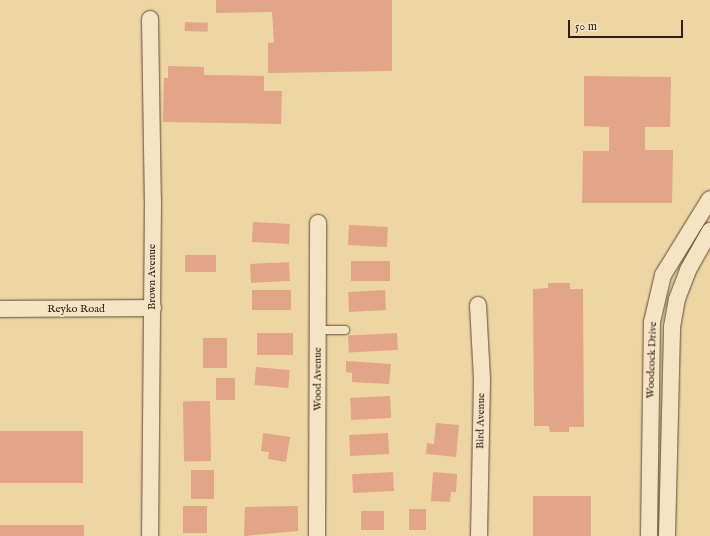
<!DOCTYPE html>
<html>
<head>
<meta charset="utf-8">
<style>
  body { margin:0 }
  #map { position:relative; width:710px; height:536px; overflow:hidden; background:#eed5a4; font-family:"IM FELL English",serif }
  div>[style] { position:absolute }
  .building>* { inset:0; background:#e3a587; transform-origin:0 0 }
  .roads { filter:drop-shadow(0 0 1px #5f4a37) drop-shadow(0 0 1px #5f4a37) }
  .lane>* { height:8px; margin:-4px; padding:0 4px; transform-origin:4px; border-radius:4px; background:#f4e4c4 }
  .street>* { height:16px; margin:-8px; padding:0 8px; transform-origin:8px; border-radius:8px; background:#f4e4c4 }
  span { translate:-50% -50%; white-space:nowrap; text-align:center; line-height:1.15; -webkit-text-stroke:4px #f4e4c4; paint-order:stroke }
  .street-label { font-size:11px; color:#2f1c13 }
  .scale { position:absolute; left:568px; top:20px; width:115px; height:18px; box-sizing:border-box; border:2px solid #2f1c13; border-top:0; padding-left:5px; font-size:12px; line-height:14px; white-space:nowrap; color:#2f1c13; -webkit-text-stroke:3px #f4e4c4; paint-order:stroke }
</style>
</head>
<body>
<div id="map">
  <div class="building">
    <i style="clip-path:polygon(216px 0,392px 0,392px 71px,268px 73px,268px 43px,274px 42px,272px 12px,216px 13px)"></i>
    <i style="left:185px;top:22px;width:23px;height:9px;rotate:2deg"></i>
    <i style="clip-path:polygon(168px 66px,204px 67px,204px 75px,264px 76px,264px 91px,282px 91px,281px 124px,163px 122px,164px 78px,168px 78px)"></i>
    <i style="clip-path:polygon(584px 76px,671px 77px,670px 127px,645px 127px,645px 150px,673px 150px,672px 203px,582px 203px,583px 151px,609px 151px,609px 127px,584px 126px)"></i>
    <i style="left:253px;top:222px;width:37px;height:20px;rotate:3deg"></i>
    <i style="left:349px;top:225px;width:39px;height:20px;rotate:3deg"></i>
    <i style="left:216px;top:255px;width:17px;height:31px;rotate:90deg"></i>
    <i style="left:390px;top:261px;width:20px;height:39px;rotate:90deg"></i>
    <i style="left:289px;top:262px;width:19px;height:39px;rotate:87deg"></i>
    <i style="clip-path:polygon(548px 283px,570px 283px,570px 289px,583px 289px,584px 427px,569px 427px,569px 432px,550px 432px,549px 426px,534px 426px,533px 289px,548px 288px)"></i>
    <i style="left:291px;top:290px;width:20px;height:39px;rotate:90deg"></i>
    <i style="left:385px;top:290px;width:20px;height:37px;rotate:87deg"></i>
    <i style="left:293px;top:333px;width:22px;height:36px;rotate:90deg"></i>
    <i style="left:397px;top:333px;width:17px;height:49px;rotate:87deg"></i>
    <i style="left:203px;top:338px;width:24px;height:30px"></i>
    <i style="clip-path:polygon(346px 361px,391px 364px,389px 384px,352px 382px,352px 373px,346px 372px)"></i>
    <i style="left:256px;top:367px;width:34px;height:18px;rotate:5deg"></i>
    <i style="left:216px;top:378px;width:19px;height:22px"></i>
    <i style="left:390px;top:396px;width:22px;height:40px;rotate:87deg"></i>
    <i style="left:210px;top:401px;width:60px;height:27px;rotate:89deg"></i>
    <i style="clip-path:polygon(436px 423px,459px 425px,456px 457px,426px 454px,427px 443px,434px 444px)"></i>
    <i style="left:83px;top:431px;width:52px;height:83px;rotate:90deg"></i>
    <i style="clip-path:polygon(263px 433px,290px 437px,286px 462px,268px 459px,269px 452px,261px 451px)"></i>
    <i style="left:388px;top:433px;width:21px;height:39px;rotate:87deg"></i>
    <i style="left:191px;top:470px;width:23px;height:29px"></i>
    <i style="left:393px;top:472px;width:19px;height:41px;rotate:87deg"></i>
    <i style="clip-path:polygon(433px 472px,457px 474px,456px 492px,451px 492px,450px 502px,431px 501px)"></i>
    <i style="left:533px;top:496px;width:58px;height:40px"></i>
    <i style="left:207px;top:506px;width:27px;height:24px;rotate:90deg"></i>
    <i style="clip-path:polygon(298px 506px,298px 531px,244px 536px,245px 507px)"></i>
    <i style="left:409px;top:509px;width:17px;height:21px"></i>
    <i style="left:361px;top:511px;width:23px;height:19px"></i>
    <i style="left:84px;top:525px;width:11px;height:84px;rotate:90deg"></i>
  </div>
  <div class="roads">
    <div class="lane">
      <i style="left:318px;top:330px;width:27px"></i>
    </div>
    <div class="street">
      <i style="left:150px;top:19px;width:181px;rotate:89.1deg"></i>
      <i style="left:153px;top:200px;width:336px;rotate:90.5deg"></i>
      <i style="left:478px;top:305px;width:75px;rotate:86.9deg"></i>
      <i style="left:482px;top:380px;width:156px;rotate:91.1deg"></i>
      <i style="left:0;top:309px;width:153px;rotate:-0.4deg"></i>
      <i style="left:317px;top:536px;width:313px;rotate:-89.8deg"></i>
      <i style="left:649px;top:536px;width:214px;rotate:-89.2deg"></i>
      <i style="left:652px;top:322px;width:48px;rotate:-76.8deg"></i>
      <i style="left:663px;top:275px;width:89px;rotate:-58.3deg"></i>
      <i style="left:667px;top:536px;width:209px;rotate:-88.6deg"></i>
      <i style="left:672px;top:327px;width:28px;rotate:-80deg"></i>
      <i style="left:677px;top:299px;width:31px;rotate:-69deg"></i>
      <i style="left:688px;top:270px;width:45px;rotate:-60.6deg"></i>
    </div>
  </div>
  <div class="street-label">
    <span style="left:152px;top:277px;rotate:-90deg">Brown Avenue</span>
    <span style="left:76px;top:309px">Reyko Road</span>
    <span style="left:652px;top:360px;rotate:-88deg">Woodcock Drive</span>
    <span style="left:318px;top:379px;rotate:-90deg">Wood Avenue</span>
    <span style="left:481px;top:421px;rotate:-89deg">Bird Avenue</span>
  </div>
  <div class="scale">50 m</div>
</div>
</body>
</html>
